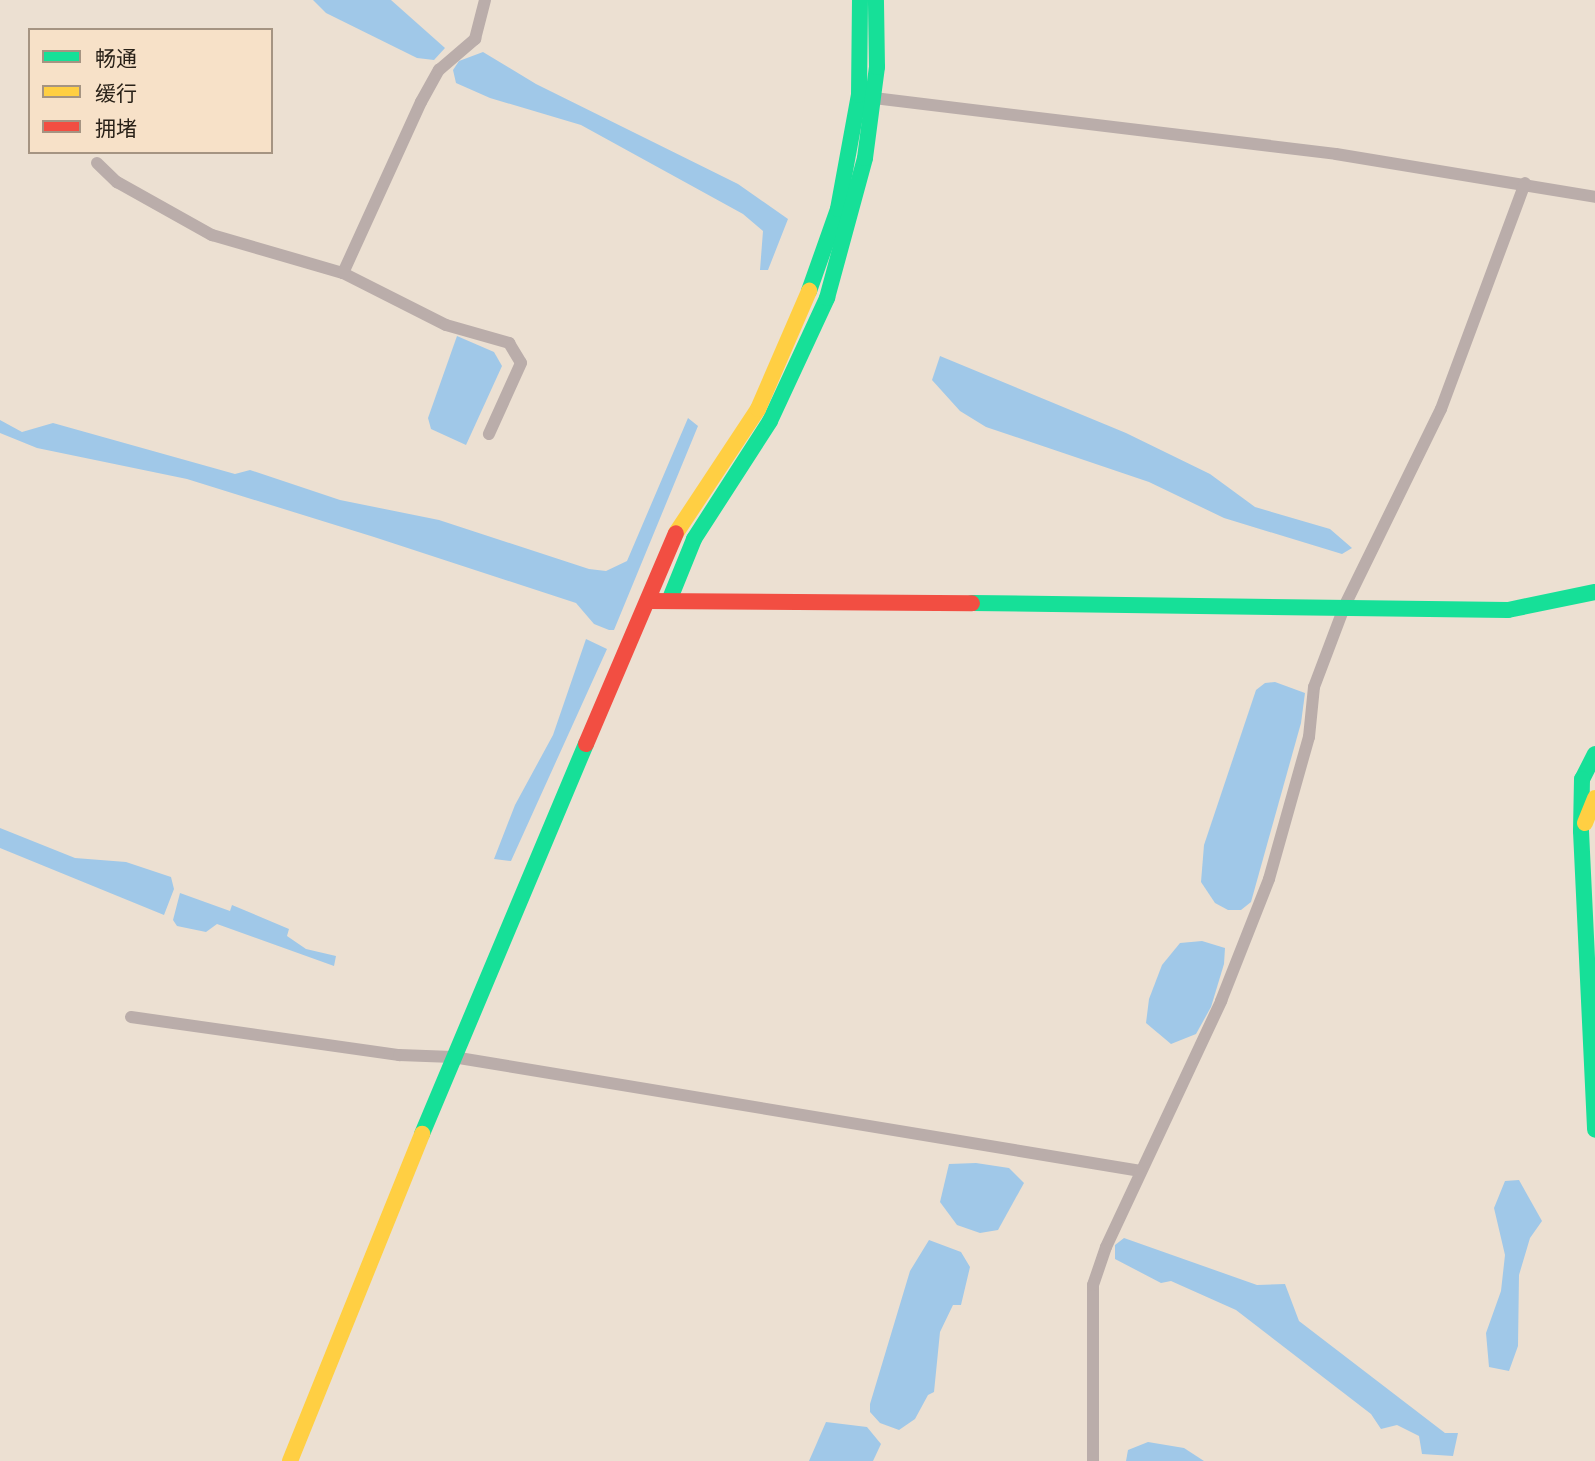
<!DOCTYPE html>
<html>
<head>
<meta charset="utf-8">
<style>
  body { margin:0 }
  #map { position:relative; width:1595px; height:1461px; overflow:hidden; background:#ece0d2; font-family:Raleway,"Noto Sans SC",sans-serif }
  div>[style] { position:absolute }
  .water>* { inset:0; background:#a0c8e8 }
  .street>* { height:12px; margin:-6px; padding:0 6px; transform-origin:6px; border-radius:6px; background:#baadaa }
  .fast>* { height:16px; margin:-8px; padding:0 8px; transform-origin:8px; border-radius:8px; background:#16e098 }
  .slow>* { height:16px; margin:-8px; padding:0 8px; transform-origin:8px; border-radius:8px; background:#ffcf43 }
  .jam>* { height:16px; margin:-8px; padding:0 8px; transform-origin:8px; border-radius:8px; background:#f24e42 }
  span { translate:-50% -50%; white-space:nowrap; text-align:center; line-height:1.15; -webkit-text-stroke:7px #f7e1c8; paint-order:stroke }
  .legend { position:absolute; left:28px; top:28px; width:245px; height:126px; box-sizing:border-box; background:#f7e1c8; border:2px solid #a59482; margin:0; padding:9px 12px; list-style:none; font-size:21px; color:#292118 }
  .legend li { display:flex; align-items:center; gap:14px; height:35px }
  .legend b { width:35px; border:2px solid #a59482 }
</style>
</head>
<body>
<div id="map">
  <div class="water">
    <i style="clip-path:polygon(313px 0,391px 0,445px 48px,434px 60px,417px 58px,326px 13px)"></i>
    <i style="clip-path:polygon(483px 52px,536px 84px,738px 184px,788px 219px,768px 270px,760px 270px,763px 231px,743px 214px,581px 125px,490px 98px,456px 83px,453px 70px,459px 61px)"></i>
    <i style="clip-path:polygon(457px 336px,494px 352px,502px 366px,466px 445px,431px 429px,428px 418px)"></i>
    <i style="clip-path:polygon(940px 356px,1126px 433px,1210px 474px,1255px 507px,1330px 529px,1352px 548px,1342px 554px,1224px 518px,1149px 482px,986px 427px,960px 411px,932px 380px)"></i>
    <i style="clip-path:polygon(688px 418px,698px 426px,614px 630px,609px 630px,594px 624px,576px 603px,374px 537px,187px 479px,37px 448px,0 433px,0 420px,22px 432px,53px 423px,235px 474px,250px 470px,340px 500px,439px 520px,589px 569px,606px 571px,627px 561px)"></i>
    <i style="clip-path:polygon(586px 639px,607px 649px,511px 861px,494px 859px,515px 805px,553px 735px)"></i>
    <i style="clip-path:polygon(1275px 682px,1305px 693px,1301px 723px,1251px 902px,1241px 910px,1228px 910px,1215px 903px,1201px 882px,1204px 845px,1256px 690px,1265px 683px)"></i>
    <i style="clip-path:polygon(0 828px,75px 858px,126px 862px,171px 877px,174px 889px,164px 915px,0 848px)"></i>
    <i style="clip-path:polygon(180px 893px,230px 911px,232px 905px,289px 929px,287px 936px,306px 949px,336px 956px,334px 966px,217px 924px,206px 932px,177px 926px,173px 920px)"></i>
    <i style="clip-path:polygon(1202px 941px,1225px 948px,1224px 964px,1211px 1007px,1196px 1034px,1171px 1044px,1146px 1023px,1149px 999px,1162px 965px,1180px 943px)"></i>
    <i style="clip-path:polygon(976px 1163px,1009px 1168px,1024px 1183px,998px 1230px,980px 1233px,957px 1225px,940px 1202px,949px 1164px)"></i>
    <i style="clip-path:polygon(1519px 1180px,1542px 1221px,1530px 1238px,1519px 1275px,1518px 1346px,1509px 1371px,1489px 1367px,1486px 1333px,1501px 1291px,1505px 1255px,1494px 1208px,1505px 1181px)"></i>
    <i style="clip-path:polygon(1124px 1238px,1257px 1285px,1285px 1284px,1299px 1321px,1445px 1433px,1458px 1433px,1453px 1456px,1422px 1454px,1419px 1436px,1397px 1425px,1381px 1429px,1371px 1414px,1236px 1310px,1171px 1281px,1161px 1283px,1115px 1259px,1115px 1245px)"></i>
    <i style="clip-path:polygon(929px 1240px,961px 1252px,970px 1267px,961px 1305px,953px 1305px,940px 1332px,934px 1392px,928px 1395px,915px 1419px,899px 1430px,880px 1423px,870px 1412px,870px 1404px,910px 1271px)"></i>
    <i style="clip-path:polygon(826px 1422px,867px 1427px,881px 1444px,873px 1461px,809px 1461px)"></i>
    <i style="clip-path:polygon(1148px 1442px,1184px 1448px,1204px 1461px,1126px 1461px,1128px 1450px)"></i>
  </div>
  <div class="street">
    <i style="left:874px;top:98px;width:465px;rotate:6.9deg"></i>
    <i style="left:1336px;top:154px;width:263px;rotate:9.4deg"></i>
    <i style="left:97px;top:163px;width:28px;rotate:44deg"></i>
    <i style="left:117px;top:182px;width:109px;rotate:29.2deg"></i>
    <i style="left:212px;top:235px;width:136px;rotate:16.2deg"></i>
    <i style="left:343px;top:273px;width:115px;rotate:26.8deg"></i>
    <i style="left:446px;top:325px;width:66px;rotate:15.9deg"></i>
    <i style="left:509px;top:343px;width:23px;rotate:59deg"></i>
    <i style="left:521px;top:363px;width:78px;rotate:114.3deg"></i>
    <i style="left:343px;top:273px;width:188px;rotate:-65.5deg"></i>
    <i style="left:421px;top:102px;width:37px;rotate:-61deg"></i>
    <i style="left:439px;top:70px;width:48px;rotate:-40.7deg"></i>
    <i style="left:475px;top:39px;width:40px;rotate:-75.6deg"></i>
    <i style="left:131px;top:1017px;width:271px;rotate:8.1deg"></i>
    <i style="left:399px;top:1055px;width:54px;rotate:2.1deg"></i>
    <i style="left:453px;top:1057px;width:697px;rotate:9.41deg"></i>
    <i style="left:1093px;top:1461px;width:176px;rotate:-90deg"></i>
    <i style="left:1093px;top:1285px;width:40px;rotate:-71.1deg"></i>
    <i style="left:1106px;top:1247px;width:272px;rotate:-64.9deg"></i>
    <i style="left:1221px;top:1001px;width:131px;rotate:-68.5deg"></i>
    <i style="left:1269px;top:879px;width:148px;rotate:-74.3deg"></i>
    <i style="left:1309px;top:737px;width:50px;rotate:-84.3deg"></i>
    <i style="left:1314px;top:687px;width:88px;rotate:-69.3deg"></i>
    <i style="left:1345px;top:605px;width:218px;rotate:-63.9deg"></i>
    <i style="left:1441px;top:409px;width:241px;rotate:-69.6deg"></i>
  </div>
  <div class="fast">
    <i style="left:809px;top:291px;width:87px;rotate:-70.5deg"></i>
    <i style="left:838px;top:209px;width:116px;rotate:-79.6deg"></i>
    <i style="left:859px;top:95px;width:95px;rotate:-89.4deg"></i>
    <i style="left:669px;top:601px;width:67px;rotate:-68deg"></i>
    <i style="left:694px;top:539px;width:140px;rotate:-57.2deg"></i>
    <i style="left:770px;top:421px;width:136px;rotate:-65.1deg"></i>
    <i style="left:827px;top:298px;width:145px;rotate:-74.8deg"></i>
    <i style="left:865px;top:158px;width:92px;rotate:-82.5deg"></i>
    <i style="left:877px;top:67px;width:67px;rotate:-90.9deg"></i>
    <i style="left:972px;top:603px;width:536px;rotate:0.75deg"></i>
    <i style="left:1508px;top:610px;width:89px;rotate:-11.7deg"></i>
    <i style="left:1595px;top:754px;width:28px;rotate:117deg"></i>
    <i style="left:1582px;top:779px;width:52px;rotate:91.1deg"></i>
    <i style="left:1581px;top:831px;width:299px;rotate:87.3deg"></i>
    <i style="left:422px;top:1134px;width:423px;rotate:-67.2deg"></i>
  </div>
  <div class="slow">
    <i style="left:676px;top:533px;width:149px;rotate:-56.5deg"></i>
    <i style="left:758px;top:409px;width:129px;rotate:-66.6deg"></i>
    <i style="left:1585px;top:823px;width:27px;rotate:-68deg"></i>
    <i style="left:290px;top:1461px;width:353px;rotate:-68deg"></i>
  </div>
  <div class="jam">
    <i style="left:649px;top:601px;width:323px;rotate:0.4deg"></i>
    <i style="left:586px;top:744px;width:229px;rotate:-66.9deg"></i>
  </div>
  <ul class="legend">
  <li><b style="height:9px;background:#16e098"></b>畅通</li>
  <li><b style="height:9px;background:#ffcf43"></b>缓行</li>
  <li><b style="height:9px;background:#f24e42"></b>拥堵</li>
  </ul>
</div>
</body>
</html>
